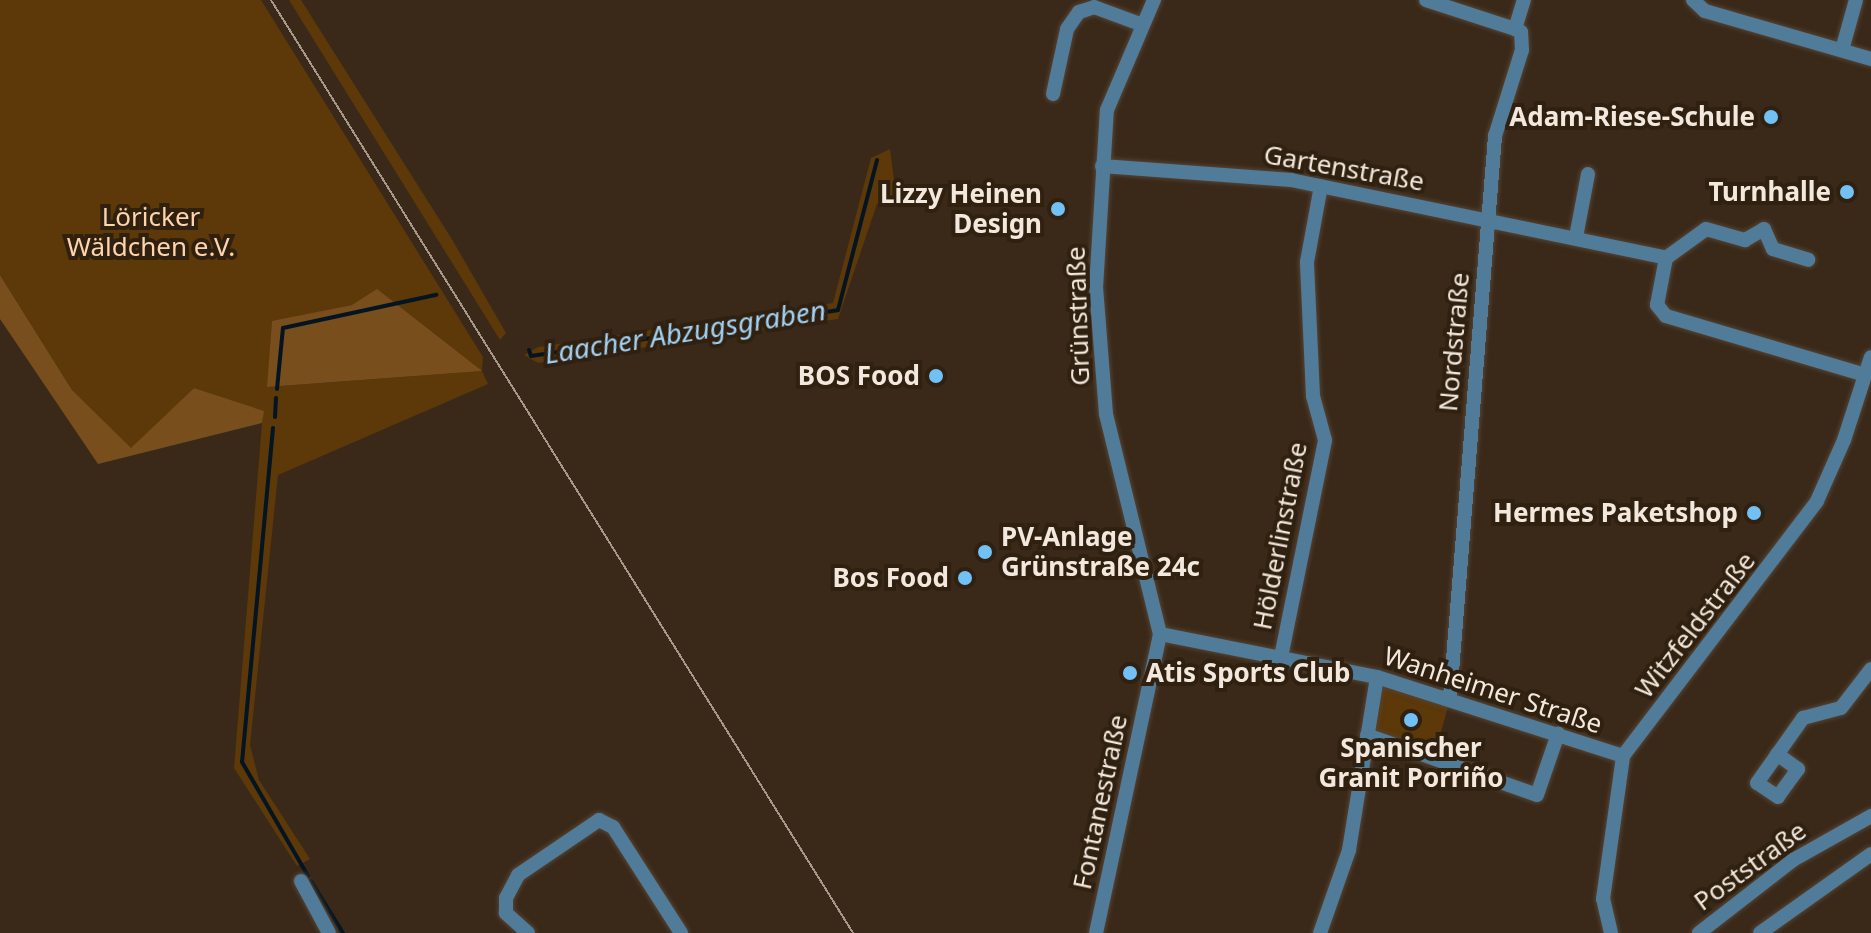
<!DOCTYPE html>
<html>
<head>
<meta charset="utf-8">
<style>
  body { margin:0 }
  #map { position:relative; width:1871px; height:933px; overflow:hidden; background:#3a2919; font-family:"Noto Sans",sans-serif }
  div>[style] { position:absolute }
  .green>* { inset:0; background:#5d3808 }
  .forest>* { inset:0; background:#784e1d }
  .stream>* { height:4px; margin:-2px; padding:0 2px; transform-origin:2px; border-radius:2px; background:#041521 }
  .roads { filter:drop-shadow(0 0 2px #544435) drop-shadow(0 0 2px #544435) }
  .minor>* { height:14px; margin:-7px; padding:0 7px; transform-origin:7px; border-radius:7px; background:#517c99 }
  .tram>* { height:2px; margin:-1px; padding:0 1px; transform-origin:1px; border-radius:1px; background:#a5988b }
  .dots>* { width:22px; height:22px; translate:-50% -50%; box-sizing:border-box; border:4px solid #2f200f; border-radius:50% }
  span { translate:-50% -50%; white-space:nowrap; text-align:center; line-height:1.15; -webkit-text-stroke:8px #2f200f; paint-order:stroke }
  .poi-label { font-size:26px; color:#f3e8de; font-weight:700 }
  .right { translate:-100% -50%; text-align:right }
  .left { translate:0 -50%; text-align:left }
  .street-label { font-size:26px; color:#f3e8de }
  .park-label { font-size:26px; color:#fdd4ac }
  .water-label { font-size:28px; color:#a2d1f3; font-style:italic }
</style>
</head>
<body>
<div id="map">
  <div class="green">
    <i style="clip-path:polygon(evenodd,0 0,261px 0,483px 357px,482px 371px,488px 384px,278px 475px,250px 745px,259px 780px,310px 859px,297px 866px,234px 768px,263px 411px,194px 388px,131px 449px,72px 390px,0 275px,0 0,352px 305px,481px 371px,268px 387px,272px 322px,352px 305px)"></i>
    <i style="clip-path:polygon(289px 0,301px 0,453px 241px,506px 333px,500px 340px)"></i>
    <i style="clip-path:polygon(890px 149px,897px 203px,877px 204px,838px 319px,538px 363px,524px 355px,538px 347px,833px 303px,871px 158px)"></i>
    <i style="clip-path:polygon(1381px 684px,1449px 703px,1435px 754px,1372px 732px)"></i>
  </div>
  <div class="forest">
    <i style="clip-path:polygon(0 275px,72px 390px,131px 448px,194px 388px,264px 411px,262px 423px,98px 464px,0 319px)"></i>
    <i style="clip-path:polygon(377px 289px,482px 371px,267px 387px,272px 321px,352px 305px)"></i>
  </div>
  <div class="stream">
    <i style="left:529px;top:350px;width:6px;rotate:72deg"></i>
    <i style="left:531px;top:356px;width:310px;rotate:-8.5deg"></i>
    <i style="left:838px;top:310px;width:155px;rotate:-75.4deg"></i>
    <i style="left:277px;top:389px;width:61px;rotate:-84.4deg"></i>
    <i style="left:283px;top:328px;width:157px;rotate:-12.2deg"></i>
    <i style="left:275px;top:417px;width:19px;rotate:-87deg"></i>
    <i style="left:273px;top:428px;width:335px;rotate:95.3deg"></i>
    <i style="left:242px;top:762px;width:132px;rotate:59.9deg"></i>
    <i style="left:311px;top:881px;width:61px;rotate:58.4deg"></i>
  </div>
  <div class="roads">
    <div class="minor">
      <i style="left:1426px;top:0;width:94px;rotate:18deg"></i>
      <i style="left:1693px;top:0;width:16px;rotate:43deg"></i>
      <i style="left:1705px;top:11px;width:173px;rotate:16.1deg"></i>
      <i style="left:1842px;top:50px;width:52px;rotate:-74.4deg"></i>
      <i style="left:1053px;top:94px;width:66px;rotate:-77.8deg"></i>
      <i style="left:1067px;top:29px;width:21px;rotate:-55deg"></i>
      <i style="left:1079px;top:12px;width:16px;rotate:-18deg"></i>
      <i style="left:1094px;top:7px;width:52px;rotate:20.2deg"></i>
      <i style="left:1102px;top:166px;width:190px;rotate:4.2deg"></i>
      <i style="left:1291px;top:180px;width:383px;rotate:11.7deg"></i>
      <i style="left:1666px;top:258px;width:48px;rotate:100.8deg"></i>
      <i style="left:1657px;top:305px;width:14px;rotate:51deg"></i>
      <i style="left:1666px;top:316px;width:208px;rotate:16.5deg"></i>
      <i style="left:1576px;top:237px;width:64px;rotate:-79.2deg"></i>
      <i style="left:1666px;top:258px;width:49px;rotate:-35.9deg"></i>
      <i style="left:1706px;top:229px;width:41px;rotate:15.8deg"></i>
      <i style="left:1745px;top:240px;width:22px;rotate:-30deg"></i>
      <i style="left:1764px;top:229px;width:22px;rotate:66deg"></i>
      <i style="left:1773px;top:249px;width:37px;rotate:17deg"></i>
      <i style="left:1160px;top:634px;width:221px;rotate:11.2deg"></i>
      <i style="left:1377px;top:677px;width:258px;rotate:17.8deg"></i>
      <i style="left:1281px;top:657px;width:221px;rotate:-78.5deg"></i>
      <i style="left:1325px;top:440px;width:46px;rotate:-105.3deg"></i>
      <i style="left:1313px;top:396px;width:134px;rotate:-92.6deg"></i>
      <i style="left:1307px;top:262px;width:77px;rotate:-79.6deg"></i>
      <i style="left:1450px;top:697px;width:563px;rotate:-85.41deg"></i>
      <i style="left:1495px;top:136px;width:90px;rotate:-72.6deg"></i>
      <i style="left:1522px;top:50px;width:18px;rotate:-93deg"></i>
      <i style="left:1521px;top:32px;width:7px;rotate:-153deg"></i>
      <i style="left:1515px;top:29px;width:30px;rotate:-73deg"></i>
      <i style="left:1367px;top:735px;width:180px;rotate:19.4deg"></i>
      <i style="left:1537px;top:795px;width:65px;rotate:-71deg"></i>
      <i style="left:1777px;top:754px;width:26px;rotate:36deg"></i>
      <i style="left:1798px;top:769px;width:34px;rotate:126deg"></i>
      <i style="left:1778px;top:797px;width:25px;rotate:-146deg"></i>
      <i style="left:1757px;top:783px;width:80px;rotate:-54.7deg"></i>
      <i style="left:1803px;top:718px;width:39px;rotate:-15deg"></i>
      <i style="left:1841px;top:708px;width:49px;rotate:-52.4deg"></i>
      <i style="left:301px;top:881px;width:59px;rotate:61.7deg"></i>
      <i style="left:528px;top:933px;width:30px;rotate:-138deg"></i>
      <i style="left:506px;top:913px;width:15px;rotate:-90deg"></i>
      <i style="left:506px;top:898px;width:26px;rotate:-62deg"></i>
      <i style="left:518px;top:875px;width:98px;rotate:-34.2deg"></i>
      <i style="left:599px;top:820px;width:16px;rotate:27deg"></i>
      <i style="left:613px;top:827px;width:126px;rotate:57.3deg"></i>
      <i style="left:1096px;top:933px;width:306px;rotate:-77.9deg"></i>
      <i style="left:1160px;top:634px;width:227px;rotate:-103.8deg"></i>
      <i style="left:1106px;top:414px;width:126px;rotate:-94.5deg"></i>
      <i style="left:1096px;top:288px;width:178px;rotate:-86.5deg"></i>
      <i style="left:1107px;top:110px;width:120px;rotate:-66.9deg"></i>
      <i style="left:1320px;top:933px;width:88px;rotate:-70.7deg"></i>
      <i style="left:1349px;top:850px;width:175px;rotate:-80.8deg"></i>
      <i style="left:1611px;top:933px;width:35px;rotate:-103deg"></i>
      <i style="left:1603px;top:899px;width:144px;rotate:-82deg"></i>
      <i style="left:1623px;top:756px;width:320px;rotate:-52.7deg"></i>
      <i style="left:1817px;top:501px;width:67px;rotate:-66.1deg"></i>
      <i style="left:1844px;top:440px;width:87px;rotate:-72deg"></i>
      <i style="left:1699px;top:933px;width:119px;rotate:-37.8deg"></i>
      <i style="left:1793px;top:860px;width:90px;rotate:-29.4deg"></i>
      <i style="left:1760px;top:933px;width:136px;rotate:-35.4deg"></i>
    </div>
  </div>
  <div class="tram">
    <i style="left:271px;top:0;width:1100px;rotate:58.04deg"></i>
  </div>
  <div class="dots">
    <i style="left:1771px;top:117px;background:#72c1f5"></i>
    <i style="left:1847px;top:192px;background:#72c1f5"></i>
    <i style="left:1058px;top:209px;background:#72c1f5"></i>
    <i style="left:936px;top:376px;background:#72c1f5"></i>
    <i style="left:1754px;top:513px;background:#72c1f5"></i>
    <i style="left:985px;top:552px;background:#72c1f5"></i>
    <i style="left:965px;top:578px;background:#72c1f5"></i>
    <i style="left:1130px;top:673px;background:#72c1f5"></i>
    <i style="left:1411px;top:720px;background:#72c1f5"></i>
  </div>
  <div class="poi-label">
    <span class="right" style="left:1755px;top:117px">Adam-Riese-Schule</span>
    <span class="right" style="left:1831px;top:192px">Turnhalle</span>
    <span class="right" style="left:1042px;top:209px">Lizzy Heinen<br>Design</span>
    <span class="right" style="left:920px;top:376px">BOS Food</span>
    <span class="right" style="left:1738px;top:513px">Hermes Paketshop</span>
    <span class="left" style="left:1001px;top:552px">PV-Anlage<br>Grünstraße 24c</span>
    <span class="right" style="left:949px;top:578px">Bos Food</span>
    <span class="left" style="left:1146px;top:673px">Atis Sports Club</span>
    <span style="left:1411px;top:763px">Spanischer<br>Granit Porriño</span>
  </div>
  <div class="street-label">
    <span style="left:1344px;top:168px;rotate:10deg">Gartenstraße</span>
    <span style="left:1078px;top:316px;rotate:-92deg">Grünstraße</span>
    <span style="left:1454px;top:342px;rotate:-85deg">Nordstraße</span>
    <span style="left:1280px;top:536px;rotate:-79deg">Hölderlinstraße</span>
    <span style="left:1695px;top:625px;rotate:-52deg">Witzfeldstraße</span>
    <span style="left:1493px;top:690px;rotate:18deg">Wanheimer Straße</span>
    <span style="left:1100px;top:802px;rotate:-78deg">Fontanestraße</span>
    <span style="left:1750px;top:866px;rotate:-36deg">Poststraße</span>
  </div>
  <div class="park-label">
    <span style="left:151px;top:232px">Löricker<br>Wäldchen e.V.</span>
  </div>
  <div class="water-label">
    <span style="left:685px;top:331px;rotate:-9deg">Laacher Abzugsgraben</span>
  </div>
</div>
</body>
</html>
